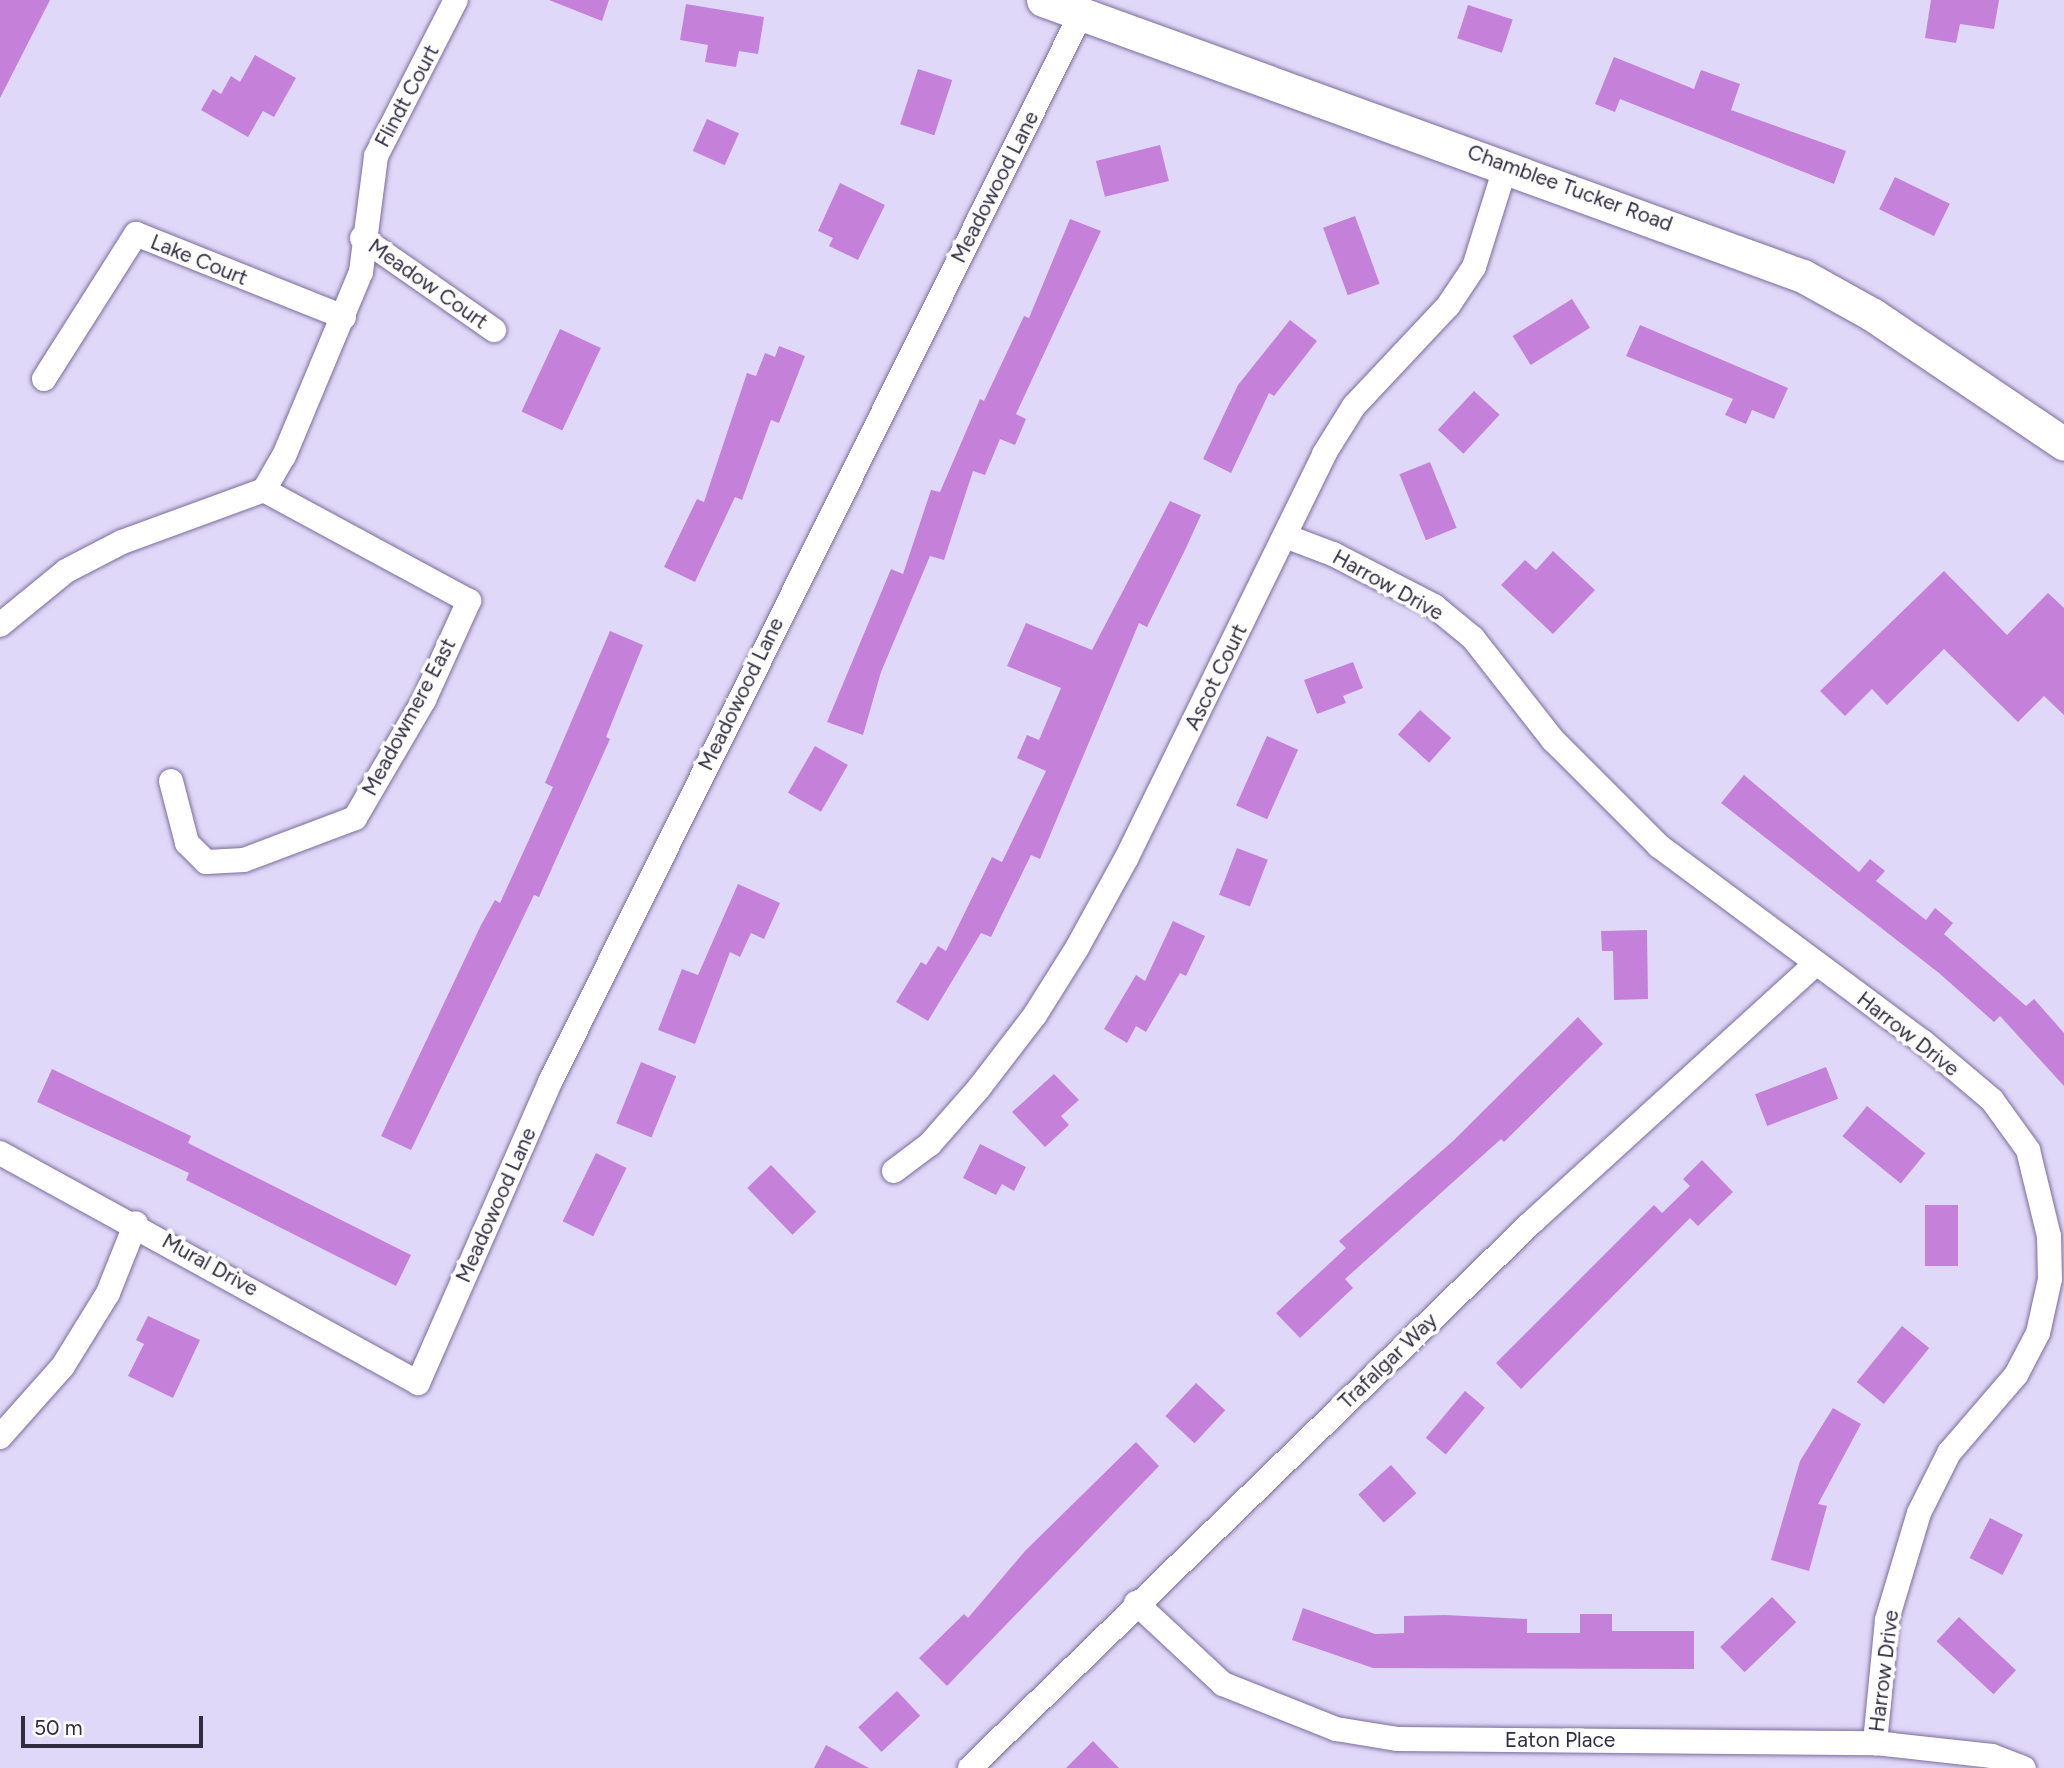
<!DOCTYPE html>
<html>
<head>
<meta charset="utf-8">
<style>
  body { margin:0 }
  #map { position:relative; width:2064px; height:1768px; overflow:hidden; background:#e0d8f8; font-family:Figtree,sans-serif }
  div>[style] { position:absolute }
  .building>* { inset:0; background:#c581da; transform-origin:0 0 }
  .roads { filter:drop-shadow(0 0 2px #7b6d9d) drop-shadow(0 0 2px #7b6d9d) }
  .minor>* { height:24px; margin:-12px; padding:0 12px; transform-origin:12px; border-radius:12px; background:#fff }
  .secondary>* { height:33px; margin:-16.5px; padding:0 16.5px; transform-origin:16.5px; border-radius:16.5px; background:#fff }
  span { translate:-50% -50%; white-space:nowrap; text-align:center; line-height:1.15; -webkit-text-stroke:7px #fefefe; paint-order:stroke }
  .street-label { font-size:21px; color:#322c40 }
  .scale { position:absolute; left:21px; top:1716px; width:182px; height:32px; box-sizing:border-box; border:4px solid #322c40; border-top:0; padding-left:9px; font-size:21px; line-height:24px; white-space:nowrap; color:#322c40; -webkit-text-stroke:5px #fefefe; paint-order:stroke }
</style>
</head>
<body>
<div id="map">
  <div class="building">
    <i style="clip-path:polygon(0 0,50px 0,0 98px)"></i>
    <i style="clip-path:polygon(549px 0,609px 0,602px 21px)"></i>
    <i style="clip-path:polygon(1931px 0,1999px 0,1994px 29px,1960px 24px,1956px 43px,1925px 38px)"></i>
    <i style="clip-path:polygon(686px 4px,764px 17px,758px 54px,739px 51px,736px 67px,705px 62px,708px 45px,680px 40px)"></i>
    <i style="left:1468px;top:5px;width:47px;height:35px;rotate:18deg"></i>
    <i style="clip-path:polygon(255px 55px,296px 78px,274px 117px,263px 111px,248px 137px,201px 110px,213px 89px,221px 94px,231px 76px,240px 82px)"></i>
    <i style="clip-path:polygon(1614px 57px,1694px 89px,1701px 70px,1740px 84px,1731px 110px,1846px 151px,1834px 184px,1620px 99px,1615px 112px,1595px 104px)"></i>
    <i style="left:918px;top:69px;width:36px;height:58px;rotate:18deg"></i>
    <i style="left:707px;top:119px;width:35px;height:35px;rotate:24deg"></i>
    <i style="left:1160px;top:145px;width:37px;height:66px;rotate:76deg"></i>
    <i style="left:1895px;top:177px;width:61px;height:36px;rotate:26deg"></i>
    <i style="clip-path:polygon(840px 183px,885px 205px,858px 260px,829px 246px,833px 238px,818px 231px)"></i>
    <i style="left:1355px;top:216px;width:72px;height:34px;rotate:70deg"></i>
    <i style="clip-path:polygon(1070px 219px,1101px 231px,1016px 414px,1026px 419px,1015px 445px,1000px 439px,985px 475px,973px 471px,944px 560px,930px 556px,881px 672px,863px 735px,827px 722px,891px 569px,903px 574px,931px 490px,940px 492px,980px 399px,984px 401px,1024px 316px,1029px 318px)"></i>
    <i style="left:1572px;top:299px;width:34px;height:70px;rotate:58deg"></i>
    <i style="clip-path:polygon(1290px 320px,1317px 341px,1274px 396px,1269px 393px,1231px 473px,1203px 459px,1238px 385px)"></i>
    <i style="clip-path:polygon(1640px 325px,1788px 388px,1774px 419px,1752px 410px,1746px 424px,1725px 415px,1733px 399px,1626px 356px)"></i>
    <i style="left:560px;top:329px;width:45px;height:91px;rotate:25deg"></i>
    <i style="clip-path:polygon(779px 346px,805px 356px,779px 423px,771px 420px,742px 500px,735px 497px,695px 582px,664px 567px,697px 499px,704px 502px,747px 373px,756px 376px,765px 353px,775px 357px)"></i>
    <i style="left:1474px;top:391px;width:35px;height:53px;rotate:43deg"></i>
    <i style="left:1430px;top:462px;width:71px;height:33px;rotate:68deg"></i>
    <i style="clip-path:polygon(1170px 501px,1201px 515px,1186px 548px,1147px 627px,1139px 623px,1040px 859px,1031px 855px,991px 937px,981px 933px,928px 1021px,896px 1002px,921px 962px,926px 965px,938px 946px,946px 951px,992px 857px,1002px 862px,1046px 771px,1017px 758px,1027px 735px,1039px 740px,1061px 688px,1007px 666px,1026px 623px,1092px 650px)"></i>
    <i style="clip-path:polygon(1553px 551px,1595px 590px,1553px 634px,1501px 585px,1525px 560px,1536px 570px)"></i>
    <i style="clip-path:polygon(1944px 571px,2007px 635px,2048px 593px,2064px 608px,2064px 715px,2044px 696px,2018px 722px,1944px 649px,1887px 705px,1872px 689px,1845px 716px,1820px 691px)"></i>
    <i style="clip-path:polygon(610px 631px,643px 645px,606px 737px,610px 739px,539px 897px,534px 895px,411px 1150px,381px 1136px,481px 925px,495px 900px,500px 903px,553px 787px,545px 783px)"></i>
    <i style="clip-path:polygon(1353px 662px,1363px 688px,1343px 696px,1346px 703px,1317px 714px,1304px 680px)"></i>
    <i style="left:1420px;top:710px;width:42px;height:33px;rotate:42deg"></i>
    <i style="left:1267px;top:736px;width:34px;height:76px;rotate:24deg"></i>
    <i style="left:815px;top:746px;width:38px;height:54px;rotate:30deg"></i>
    <i style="clip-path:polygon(1744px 775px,1859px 872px,1870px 859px,1885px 871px,1876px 881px,1926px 920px,1935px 908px,1953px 923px,1944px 934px,2026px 1006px,2034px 999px,2064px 1033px,2064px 1086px,2000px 1016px,1994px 1022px,1939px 973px,1721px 803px)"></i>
    <i style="left:1237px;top:848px;width:33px;height:50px;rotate:21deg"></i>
    <i style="clip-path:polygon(738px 884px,780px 903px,764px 939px,751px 933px,740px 957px,730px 952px,695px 1044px,658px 1030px,682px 969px,698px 975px)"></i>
    <i style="clip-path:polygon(1173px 921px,1205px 936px,1186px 976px,1180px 973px,1146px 1032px,1136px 1026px,1127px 1043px,1104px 1029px,1136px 975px,1145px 981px)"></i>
    <i style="clip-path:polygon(1647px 930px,1648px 999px,1614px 1000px,1613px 951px,1602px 951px,1601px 931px)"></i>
    <i style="clip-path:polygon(1578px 1017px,1603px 1044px,1504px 1142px,1501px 1139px,1345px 1279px,1353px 1288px,1300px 1338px,1276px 1313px,1346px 1248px,1339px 1241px,1453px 1141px)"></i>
    <i style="left:641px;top:1062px;width:38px;height:66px;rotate:22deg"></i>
    <i style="left:1826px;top:1067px;width:34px;height:76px;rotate:69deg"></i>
    <i style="clip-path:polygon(52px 1069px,191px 1136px,188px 1143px,411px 1255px,396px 1286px,186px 1180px,189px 1173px,37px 1102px)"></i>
    <i style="clip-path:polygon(1054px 1074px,1079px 1100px,1061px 1116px,1069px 1125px,1045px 1147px,1012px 1112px)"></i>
    <i style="left:1867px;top:1106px;width:75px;height:39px;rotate:39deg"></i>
    <i style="clip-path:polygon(980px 1144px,1026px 1167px,1014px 1191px,1002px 1184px,996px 1195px,963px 1178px)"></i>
    <i style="left:596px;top:1153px;width:34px;height:76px;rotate:26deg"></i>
    <i style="clip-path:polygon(1702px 1160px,1733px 1192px,1698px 1226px,1690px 1218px,1521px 1389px,1496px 1363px,1654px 1205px,1662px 1213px,1690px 1186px,1683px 1179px)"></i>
    <i style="left:771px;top:1165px;width:65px;height:33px;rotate:46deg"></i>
    <i style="left:1925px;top:1205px;width:33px;height:61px"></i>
    <i style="clip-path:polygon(148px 1316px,200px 1340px,173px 1398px,128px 1376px,144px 1344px,136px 1340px)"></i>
    <i style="left:1902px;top:1326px;width:35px;height:72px;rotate:39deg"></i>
    <i style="left:1196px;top:1383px;width:40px;height:45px;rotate:43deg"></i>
    <i style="left:1465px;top:1391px;width:26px;height:61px;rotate:40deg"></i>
    <i style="clip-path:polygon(1833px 1408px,1861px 1424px,1818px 1504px,1827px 1506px,1809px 1571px,1771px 1560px,1800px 1461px)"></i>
    <i style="clip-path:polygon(1136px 1442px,1159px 1466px,947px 1686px,919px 1658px,964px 1614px,968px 1618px,1025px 1551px)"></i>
    <i style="left:1391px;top:1465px;width:38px;height:44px;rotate:48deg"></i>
    <i style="left:1990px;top:1518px;width:37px;height:45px;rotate:27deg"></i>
    <i style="left:1772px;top:1597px;width:35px;height:72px;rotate:46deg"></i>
    <i style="clip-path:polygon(1303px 1608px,1375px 1634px,1404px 1633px,1404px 1616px,1445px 1615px,1527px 1619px,1527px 1633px,1580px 1633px,1580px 1614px,1612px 1614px,1612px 1631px,1694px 1631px,1694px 1669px,1373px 1668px,1292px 1640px)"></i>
    <i style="left:1959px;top:1617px;width:78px;height:33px;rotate:43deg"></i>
    <i style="left:897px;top:1691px;width:34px;height:53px;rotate:47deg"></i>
    <i style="clip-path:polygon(1093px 1741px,1119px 1768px,1066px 1768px)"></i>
    <i style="clip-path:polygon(826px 1745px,869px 1768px,814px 1768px)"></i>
  </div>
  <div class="roads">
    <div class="minor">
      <i style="left:362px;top:238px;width:161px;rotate:34.9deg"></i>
      <i style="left:44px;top:379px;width:172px;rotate:-57.6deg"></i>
      <i style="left:136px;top:234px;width:224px;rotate:21.8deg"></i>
      <i style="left:264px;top:490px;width:39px;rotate:-60deg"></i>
      <i style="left:284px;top:456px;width:199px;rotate:-67.3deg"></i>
      <i style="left:361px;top:272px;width:117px;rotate:-82.6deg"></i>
      <i style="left:376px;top:156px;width:175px;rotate:-62.9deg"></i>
      <i style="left:1285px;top:536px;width:51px;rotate:20.6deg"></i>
      <i style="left:1333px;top:554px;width:114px;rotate:27.2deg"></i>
      <i style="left:1434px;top:606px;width:50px;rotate:39.4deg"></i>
      <i style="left:1473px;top:638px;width:130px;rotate:51.9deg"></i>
      <i style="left:1553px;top:740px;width:150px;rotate:45deg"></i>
      <i style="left:1659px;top:846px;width:327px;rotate:36.6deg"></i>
      <i style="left:1922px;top:1041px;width:92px;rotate:40.1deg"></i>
      <i style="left:1992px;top:1100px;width:62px;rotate:54.2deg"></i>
      <i style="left:2028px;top:1150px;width:89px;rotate:76.3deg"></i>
      <i style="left:2049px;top:1236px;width:43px;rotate:88.7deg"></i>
      <i style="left:2050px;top:1279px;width:55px;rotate:102.5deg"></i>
      <i style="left:2038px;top:1333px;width:47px;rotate:117.6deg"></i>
      <i style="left:2016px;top:1375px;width:103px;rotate:130.7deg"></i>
      <i style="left:1949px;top:1453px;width:67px;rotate:116.6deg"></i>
      <i style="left:1919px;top:1513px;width:112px;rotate:106.7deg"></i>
      <i style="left:1887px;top:1620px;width:124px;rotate:95.6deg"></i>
      <i style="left:0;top:625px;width:85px;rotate:-39.3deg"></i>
      <i style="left:66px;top:571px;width:63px;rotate:-27.4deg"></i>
      <i style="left:122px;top:542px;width:151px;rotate:-20.1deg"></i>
      <i style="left:171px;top:781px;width:64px;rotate:75.5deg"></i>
      <i style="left:187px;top:843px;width:27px;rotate:45deg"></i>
      <i style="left:206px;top:862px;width:38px;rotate:-3deg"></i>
      <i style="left:244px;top:860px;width:119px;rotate:-20.7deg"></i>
      <i style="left:355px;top:818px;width:137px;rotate:-59.7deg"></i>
      <i style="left:424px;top:700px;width:109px;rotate:-65.6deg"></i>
      <i style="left:469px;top:601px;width:233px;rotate:-151.6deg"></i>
      <i style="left:0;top:1153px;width:477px;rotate:28.8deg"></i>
      <i style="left:418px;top:1383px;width:329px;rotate:-66.3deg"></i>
      <i style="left:550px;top:1082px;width:1193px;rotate:-63.56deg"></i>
      <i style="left:894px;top:1171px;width:45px;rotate:-36.9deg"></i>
      <i style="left:930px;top:1144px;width:74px;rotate:-48.8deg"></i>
      <i style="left:979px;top:1088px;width:92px;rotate:-52.5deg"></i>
      <i style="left:1035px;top:1015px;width:79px;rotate:-57.9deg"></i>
      <i style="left:1077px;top:948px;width:104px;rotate:-61.2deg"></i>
      <i style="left:1127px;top:857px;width:449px;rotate:-63.9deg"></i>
      <i style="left:1324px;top:454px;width:57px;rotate:-58deg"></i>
      <i style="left:1354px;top:406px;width:137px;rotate:-46.8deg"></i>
      <i style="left:1448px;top:306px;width:47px;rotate:-56.3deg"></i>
      <i style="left:1474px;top:267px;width:107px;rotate:-72.6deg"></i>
      <i style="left:0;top:1437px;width:95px;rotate:-48.4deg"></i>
      <i style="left:63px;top:1366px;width:86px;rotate:-58.3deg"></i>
      <i style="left:108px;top:1293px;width:75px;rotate:-68.2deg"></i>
      <i style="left:1136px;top:1603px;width:119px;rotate:43deg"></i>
      <i style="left:1223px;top:1684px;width:122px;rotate:21.7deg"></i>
      <i style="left:1336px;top:1729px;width:63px;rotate:9.2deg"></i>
      <i style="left:1398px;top:1739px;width:477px;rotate:0.5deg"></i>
      <i style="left:1875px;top:1743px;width:118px;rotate:6.3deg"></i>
      <i style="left:1992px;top:1756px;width:34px;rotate:21deg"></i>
      <i style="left:970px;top:1768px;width:784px;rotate:-44.17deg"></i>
      <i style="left:1532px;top:1222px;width:384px;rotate:-42.3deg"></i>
    </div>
    <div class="secondary">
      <i style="left:1043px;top:0;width:809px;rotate:19.96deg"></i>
      <i style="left:1803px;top:276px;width:80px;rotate:29.1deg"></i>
      <i style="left:1873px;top:315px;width:230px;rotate:34deg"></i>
    </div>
  </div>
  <div class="street-label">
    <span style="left:407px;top:96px;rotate:-62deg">Flindt Court</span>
    <span style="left:995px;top:187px;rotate:-63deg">Meadowood Lane</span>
    <span style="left:1570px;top:188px;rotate:20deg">Chamblee Tucker Road</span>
    <span style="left:199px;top:260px;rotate:22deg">Lake Court</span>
    <span style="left:428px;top:284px;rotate:35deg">Meadow Court</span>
    <span style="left:1388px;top:585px;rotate:29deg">Harrow Drive</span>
    <span style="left:1216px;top:677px;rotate:-64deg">Ascot Court</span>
    <span style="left:741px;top:694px;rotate:-64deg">Meadowood Lane</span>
    <span style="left:409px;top:717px;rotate:-62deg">Meadowmere East</span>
    <span style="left:1908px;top:1034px;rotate:38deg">Harrow Drive</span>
    <span style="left:496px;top:1205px;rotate:-66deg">Meadowood Lane</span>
    <span style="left:210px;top:1265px;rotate:29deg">Mural Drive</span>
    <span style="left:1388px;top:1361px;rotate:-44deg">Trafalgar Way</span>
    <span style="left:1884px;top:1671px;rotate:-83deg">Harrow Drive</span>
    <span style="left:1560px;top:1740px">Eaton Place</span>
  </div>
  <div class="scale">50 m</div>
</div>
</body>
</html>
